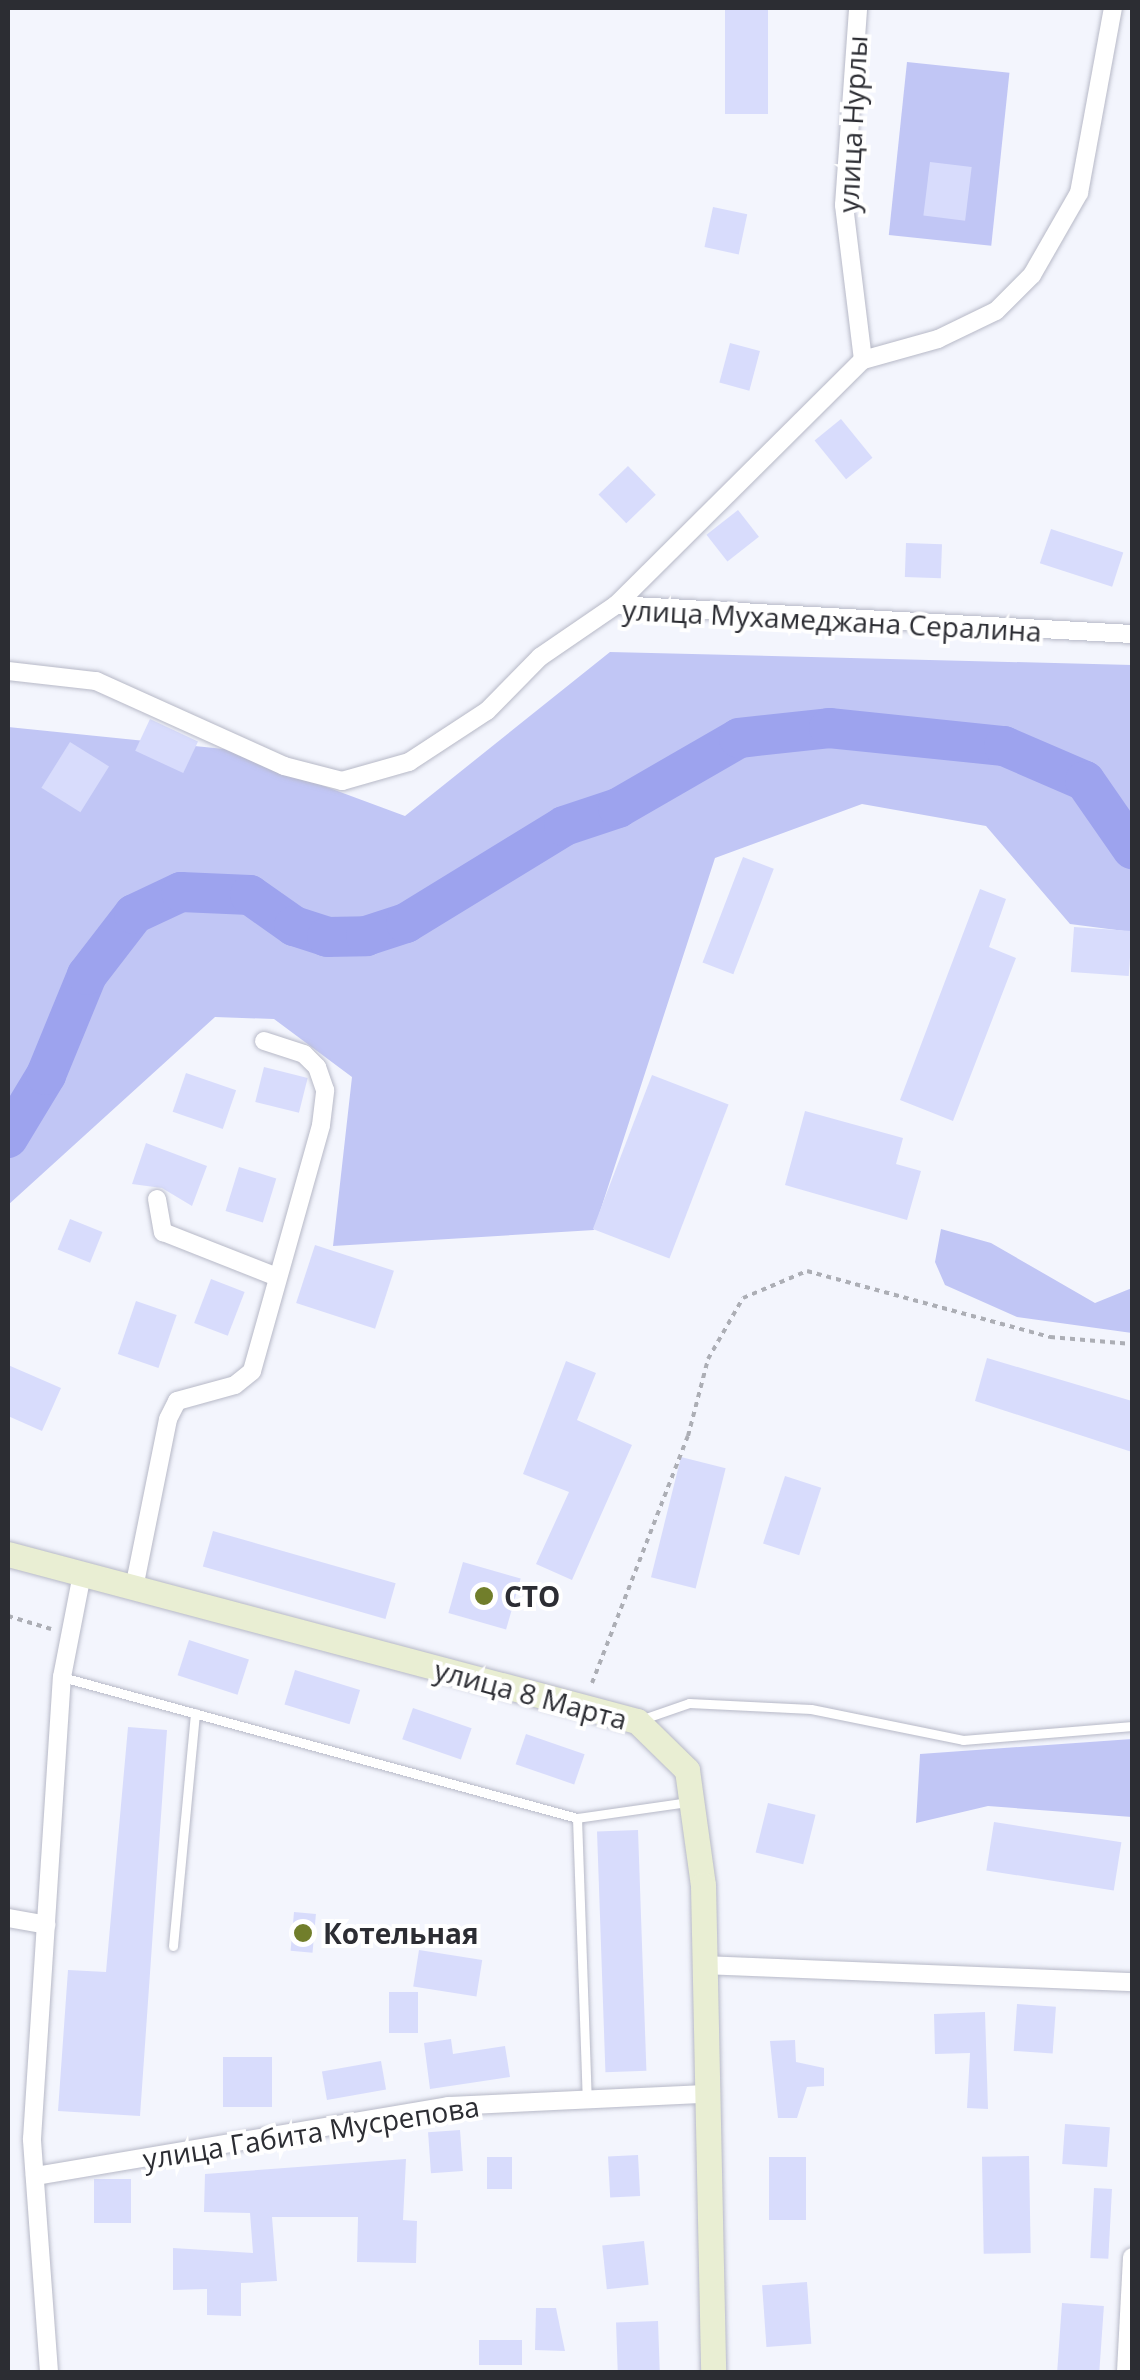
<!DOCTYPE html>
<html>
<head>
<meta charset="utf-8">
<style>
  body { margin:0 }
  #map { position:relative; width:1140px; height:2380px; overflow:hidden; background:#f3f5fd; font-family:"Open Sans",sans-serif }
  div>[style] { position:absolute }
  .green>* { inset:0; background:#c1c6f5; transform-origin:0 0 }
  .river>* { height:40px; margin:-20px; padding:0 20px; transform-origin:20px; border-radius:20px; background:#9da3ee }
  .building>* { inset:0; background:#d8dcfc; transform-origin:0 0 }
  .path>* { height:4px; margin-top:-2px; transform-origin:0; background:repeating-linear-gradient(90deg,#acaeb5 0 5px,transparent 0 10px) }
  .roads { filter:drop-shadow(0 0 2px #b7b9c7) drop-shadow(0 0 2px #b7b9c7) }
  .lane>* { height:9px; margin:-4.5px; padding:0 4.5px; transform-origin:4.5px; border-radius:4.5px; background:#fff }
  .street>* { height:18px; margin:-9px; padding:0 9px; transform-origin:9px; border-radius:9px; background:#fff }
  .secondary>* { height:25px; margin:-12.5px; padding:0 12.5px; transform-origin:12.5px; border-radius:12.5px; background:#e9eed3 }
  .dots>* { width:28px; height:28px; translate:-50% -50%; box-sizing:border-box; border:5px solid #fff; border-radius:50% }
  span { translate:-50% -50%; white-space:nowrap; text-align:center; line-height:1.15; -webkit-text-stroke:8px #fff; paint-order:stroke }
  .street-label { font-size:28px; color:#2c2d33 }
  .poi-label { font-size:28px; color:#2c2d33; font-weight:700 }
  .left { translate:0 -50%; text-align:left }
  .frame { position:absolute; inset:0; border:10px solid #2c2d33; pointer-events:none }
</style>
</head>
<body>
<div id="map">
  <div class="green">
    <i style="left:907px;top:62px;width:103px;height:174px;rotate:6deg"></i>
    <i style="clip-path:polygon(610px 652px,1132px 665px,1132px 932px,1070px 924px,986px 826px,862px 804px,715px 858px,594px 1230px,333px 1246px,352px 1077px,274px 1019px,215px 1017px,8px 1205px,8px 727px,224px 749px,405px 816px)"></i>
    <i style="clip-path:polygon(941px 1229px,991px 1243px,1095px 1303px,1132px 1288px,1132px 1333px,1017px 1317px,945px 1285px,935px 1262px)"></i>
    <i style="clip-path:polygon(1132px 1739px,1132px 1817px,988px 1806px,916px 1823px,920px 1754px)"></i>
  </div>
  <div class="river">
    <i style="left:8px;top:1138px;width:74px;rotate:-58.9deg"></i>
    <i style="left:46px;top:1075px;width:108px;rotate:-67.7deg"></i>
    <i style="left:87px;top:975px;width:77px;rotate:-52.4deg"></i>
    <i style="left:134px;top:914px;width:52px;rotate:-25.1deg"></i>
    <i style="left:181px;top:892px;width:69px;rotate:2.5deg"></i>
    <i style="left:250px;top:895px;width:54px;rotate:35.2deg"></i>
    <i style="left:294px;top:926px;width:35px;rotate:18deg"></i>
    <i style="left:327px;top:937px;width:39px;rotate:-1deg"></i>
    <i style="left:366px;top:936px;width:42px;rotate:-18deg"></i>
    <i style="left:406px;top:923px;width:185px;rotate:-31.5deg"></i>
    <i style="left:564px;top:826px;width:57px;rotate:-18.4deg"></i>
    <i style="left:618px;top:808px;width:140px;rotate:-30deg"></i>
    <i style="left:739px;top:738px;width:91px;rotate:-6.3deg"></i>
    <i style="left:829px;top:728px;width:176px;rotate:5.9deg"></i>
    <i style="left:1004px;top:746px;width:88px;rotate:23.4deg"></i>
    <i style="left:1085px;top:781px;width:83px;rotate:55.3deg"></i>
  </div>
  <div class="building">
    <i style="left:725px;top:8px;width:43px;height:106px"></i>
    <i style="left:930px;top:162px;width:42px;height:54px;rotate:7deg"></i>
    <i style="left:713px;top:207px;width:35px;height:41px;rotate:12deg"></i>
    <i style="left:730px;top:343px;width:31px;height:41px;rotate:15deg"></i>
    <i style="left:841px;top:419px;width:50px;height:34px;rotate:51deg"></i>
    <i style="left:628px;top:466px;width:40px;height:41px;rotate:46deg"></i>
    <i style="left:738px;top:510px;width:34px;height:40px;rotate:52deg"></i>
    <i style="left:1051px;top:529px;width:76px;height:36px;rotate:18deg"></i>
    <i style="left:906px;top:543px;width:36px;height:34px;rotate:2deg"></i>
    <i style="left:150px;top:719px;width:53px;height:35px;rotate:25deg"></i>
    <i style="left:70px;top:742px;width:46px;height:54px;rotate:32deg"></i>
    <i style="left:743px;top:857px;width:33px;height:113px;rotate:21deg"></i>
    <i style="clip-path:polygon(980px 889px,1006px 899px,989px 947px,1016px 958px,953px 1121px,900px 1100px)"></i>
    <i style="left:1074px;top:927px;width:58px;height:45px;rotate:4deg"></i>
    <i style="left:264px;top:1067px;width:45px;height:36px;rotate:14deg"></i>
    <i style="left:186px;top:1073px;width:53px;height:41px;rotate:19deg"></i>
    <i style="left:652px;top:1075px;width:82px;height:165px;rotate:21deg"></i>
    <i style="clip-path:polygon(805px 1111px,903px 1138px,896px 1164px,921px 1171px,907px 1220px,785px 1185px)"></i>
    <i style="clip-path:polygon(146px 1143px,207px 1166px,192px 1206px,162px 1188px,132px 1184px)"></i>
    <i style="left:239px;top:1167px;width:39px;height:46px;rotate:17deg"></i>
    <i style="left:70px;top:1219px;width:35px;height:33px;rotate:22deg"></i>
    <i style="left:315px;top:1245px;width:83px;height:61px;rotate:18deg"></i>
    <i style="left:211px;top:1279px;width:36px;height:47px;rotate:21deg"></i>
    <i style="left:136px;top:1301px;width:43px;height:56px;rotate:19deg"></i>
    <i style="clip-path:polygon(987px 1358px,1132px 1401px,1132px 1452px,975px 1401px)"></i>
    <i style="clip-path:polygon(566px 1361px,596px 1373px,577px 1420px,632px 1445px,572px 1580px,536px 1564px,569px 1492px,523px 1474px)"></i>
    <i style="clip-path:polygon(8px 1365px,61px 1388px,42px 1431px,8px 1416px)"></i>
    <i style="left:681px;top:1457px;width:46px;height:124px;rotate:14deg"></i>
    <i style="left:785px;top:1476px;width:38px;height:71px;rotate:18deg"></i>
    <i style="left:213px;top:1531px;width:190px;height:37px;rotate:16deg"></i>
    <i style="left:463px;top:1562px;width:60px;height:53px;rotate:16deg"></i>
    <i style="left:189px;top:1640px;width:63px;height:37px;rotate:18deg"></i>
    <i style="left:295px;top:1670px;width:68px;height:36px;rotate:17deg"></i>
    <i style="left:413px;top:1708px;width:62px;height:33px;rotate:19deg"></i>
    <i style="clip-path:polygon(128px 1727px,167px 1730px,140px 2116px,58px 2111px,68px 1970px,106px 1972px)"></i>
    <i style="left:526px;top:1734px;width:62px;height:32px;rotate:19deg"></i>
    <i style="left:768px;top:1803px;width:49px;height:51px;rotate:14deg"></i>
    <i style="left:994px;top:1822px;width:129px;height:49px;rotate:9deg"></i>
    <i style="left:638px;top:1830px;width:241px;height:41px;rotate:88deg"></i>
    <i style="left:294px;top:1912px;width:22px;height:39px;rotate:5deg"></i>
    <i style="left:419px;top:1950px;width:64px;height:37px;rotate:9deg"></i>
    <i style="left:389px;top:1992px;width:29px;height:41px"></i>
    <i style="left:1017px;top:2004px;width:39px;height:47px;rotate:4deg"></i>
    <i style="clip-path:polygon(985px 2012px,988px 2109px,967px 2108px,970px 2053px,935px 2054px,934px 2014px)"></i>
    <i style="clip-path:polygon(451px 2039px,453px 2054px,505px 2046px,510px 2077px,430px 2089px,424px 2043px)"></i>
    <i style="clip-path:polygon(795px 2040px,796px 2062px,824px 2068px,824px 2086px,807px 2087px,797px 2118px,778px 2118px,770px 2041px)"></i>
    <i style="left:223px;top:2057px;width:49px;height:50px"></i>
    <i style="left:381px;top:2061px;width:29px;height:60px;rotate:80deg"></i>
    <i style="left:1065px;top:2124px;width:45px;height:40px;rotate:4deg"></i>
    <i style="left:460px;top:2130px;width:41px;height:32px;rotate:86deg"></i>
    <i style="left:638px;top:2155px;width:41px;height:30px;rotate:87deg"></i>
    <i style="left:1029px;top:2156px;width:97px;height:47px;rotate:89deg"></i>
    <i style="left:487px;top:2157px;width:25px;height:32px"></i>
    <i style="left:769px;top:2157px;width:37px;height:63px"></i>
    <i style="clip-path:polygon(406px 2159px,403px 2220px,417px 2221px,416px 2263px,357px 2262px,358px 2217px,272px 2217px,277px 2281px,241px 2283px,241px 2316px,207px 2315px,207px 2289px,173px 2290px,173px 2248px,253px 2253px,250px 2213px,204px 2212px,205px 2174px)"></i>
    <i style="left:94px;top:2179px;width:37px;height:44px"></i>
    <i style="left:1094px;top:2188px;width:18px;height:70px;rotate:3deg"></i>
    <i style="left:644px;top:2241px;width:44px;height:42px;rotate:84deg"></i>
    <i style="left:807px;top:2282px;width:62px;height:45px;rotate:86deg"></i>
    <i style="left:1062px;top:2303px;width:42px;height:69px;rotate:4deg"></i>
    <i style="clip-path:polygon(536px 2308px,556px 2308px,565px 2351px,535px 2350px)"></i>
    <i style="left:658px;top:2321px;width:51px;height:42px;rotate:88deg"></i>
    <i style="left:479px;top:2340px;width:43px;height:25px"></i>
  </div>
  <div class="path">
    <i style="left:8px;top:1616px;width:45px;rotate:16.8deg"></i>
    <i style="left:592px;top:1683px;width:265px;rotate:-68.8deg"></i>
    <i style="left:688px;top:1436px;width:80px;rotate:-75.4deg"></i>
    <i style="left:708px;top:1359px;width:70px;rotate:-60.2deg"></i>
    <i style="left:743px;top:1298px;width:69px;rotate:-22.9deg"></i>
    <i style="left:807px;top:1271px;width:252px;rotate:15.2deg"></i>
    <i style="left:1050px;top:1337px;width:82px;rotate:4.9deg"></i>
  </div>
  <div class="roads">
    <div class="lane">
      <i style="left:62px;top:1677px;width:534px;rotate:15.31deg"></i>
      <i style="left:577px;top:1818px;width:112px;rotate:-8.2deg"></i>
      <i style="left:640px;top:1720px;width:52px;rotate:-19.1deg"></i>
      <i style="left:689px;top:1703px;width:122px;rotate:2.8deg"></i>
      <i style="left:811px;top:1709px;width:155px;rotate:11.5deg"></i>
      <i style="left:963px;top:1740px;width:170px;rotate:-4.7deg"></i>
      <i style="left:577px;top:1818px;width:282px;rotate:88deg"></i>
      <i style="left:173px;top:1946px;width:234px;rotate:-84.6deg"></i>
    </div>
    <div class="street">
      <i style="left:863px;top:360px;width:78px;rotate:-15.6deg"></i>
      <i style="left:938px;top:339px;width:64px;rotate:-25.8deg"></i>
      <i style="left:996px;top:311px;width:51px;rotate:-45deg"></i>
      <i style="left:1032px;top:275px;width:95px;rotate:-60.2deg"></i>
      <i style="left:1079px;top:193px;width:188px;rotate:-79.6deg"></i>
      <i style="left:616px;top:605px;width:348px;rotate:-44.8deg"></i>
      <i style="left:863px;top:360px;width:156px;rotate:-97deg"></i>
      <i style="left:844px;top:205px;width:197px;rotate:-85.9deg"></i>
      <i style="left:8px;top:671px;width:89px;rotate:6.5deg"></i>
      <i style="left:96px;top:681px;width:206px;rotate:24.3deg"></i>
      <i style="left:284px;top:766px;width:60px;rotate:14.5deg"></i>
      <i style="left:342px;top:781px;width:70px;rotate:-15.8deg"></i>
      <i style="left:409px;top:762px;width:93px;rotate:-33.2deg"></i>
      <i style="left:487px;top:711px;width:76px;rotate:-45.5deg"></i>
      <i style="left:540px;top:657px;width:92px;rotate:-34.4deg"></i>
      <i style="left:616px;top:605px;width:517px;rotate:3.22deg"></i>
      <i style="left:157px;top:1199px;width:34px;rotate:80deg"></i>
      <i style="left:163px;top:1232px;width:123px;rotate:21.5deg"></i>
      <i style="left:134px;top:1588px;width:172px;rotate:-78.6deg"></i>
      <i style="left:168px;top:1419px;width:20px;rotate:-63deg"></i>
      <i style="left:177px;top:1401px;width:60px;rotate:-15.4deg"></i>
      <i style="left:235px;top:1385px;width:22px;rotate:-39deg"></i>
      <i style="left:252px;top:1371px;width:255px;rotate:-74.3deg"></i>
      <i style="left:321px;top:1125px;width:35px;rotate:-83deg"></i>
      <i style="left:325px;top:1090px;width:24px;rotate:-109deg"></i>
      <i style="left:317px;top:1067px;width:18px;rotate:-135deg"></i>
      <i style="left:304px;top:1054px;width:42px;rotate:-162deg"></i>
      <i style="left:8px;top:1918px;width:39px;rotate:10deg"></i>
      <i style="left:705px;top:1965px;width:427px;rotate:2.3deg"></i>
      <i style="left:35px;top:2176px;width:419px;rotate:-9.6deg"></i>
      <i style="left:448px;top:2106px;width:259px;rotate:-2.7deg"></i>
      <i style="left:49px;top:2372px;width:234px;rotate:-94.2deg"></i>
      <i style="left:32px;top:2139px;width:463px;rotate:-86.3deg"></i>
      <i style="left:62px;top:1677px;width:105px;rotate:-79deg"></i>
      <i style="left:1126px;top:2372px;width:115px;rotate:-87deg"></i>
    </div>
    <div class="secondary">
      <i style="left:8px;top:1554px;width:651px;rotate:14.87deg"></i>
      <i style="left:637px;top:1721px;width:70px;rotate:44.4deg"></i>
      <i style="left:687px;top:1770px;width:116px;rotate:82.1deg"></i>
      <i style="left:703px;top:1885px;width:487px;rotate:88.8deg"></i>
    </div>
  </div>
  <div class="dots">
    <i style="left:484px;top:1596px;background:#717e2b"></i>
    <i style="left:303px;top:1933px;background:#717e2b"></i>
  </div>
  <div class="street-label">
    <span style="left:852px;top:124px;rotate:-87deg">улица Нурлы</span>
    <span style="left:832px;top:620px;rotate:3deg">улица Мухамеджана Сералина</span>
    <span style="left:531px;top:1694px;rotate:15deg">улица 8 Марта</span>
    <span style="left:311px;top:2132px;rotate:-9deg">улица Габита Мусрепова</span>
  </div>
  <div class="poi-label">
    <span class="left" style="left:504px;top:1596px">СТО</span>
    <span class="left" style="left:323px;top:1933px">Котельная</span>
  </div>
  <div class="frame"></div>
</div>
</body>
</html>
